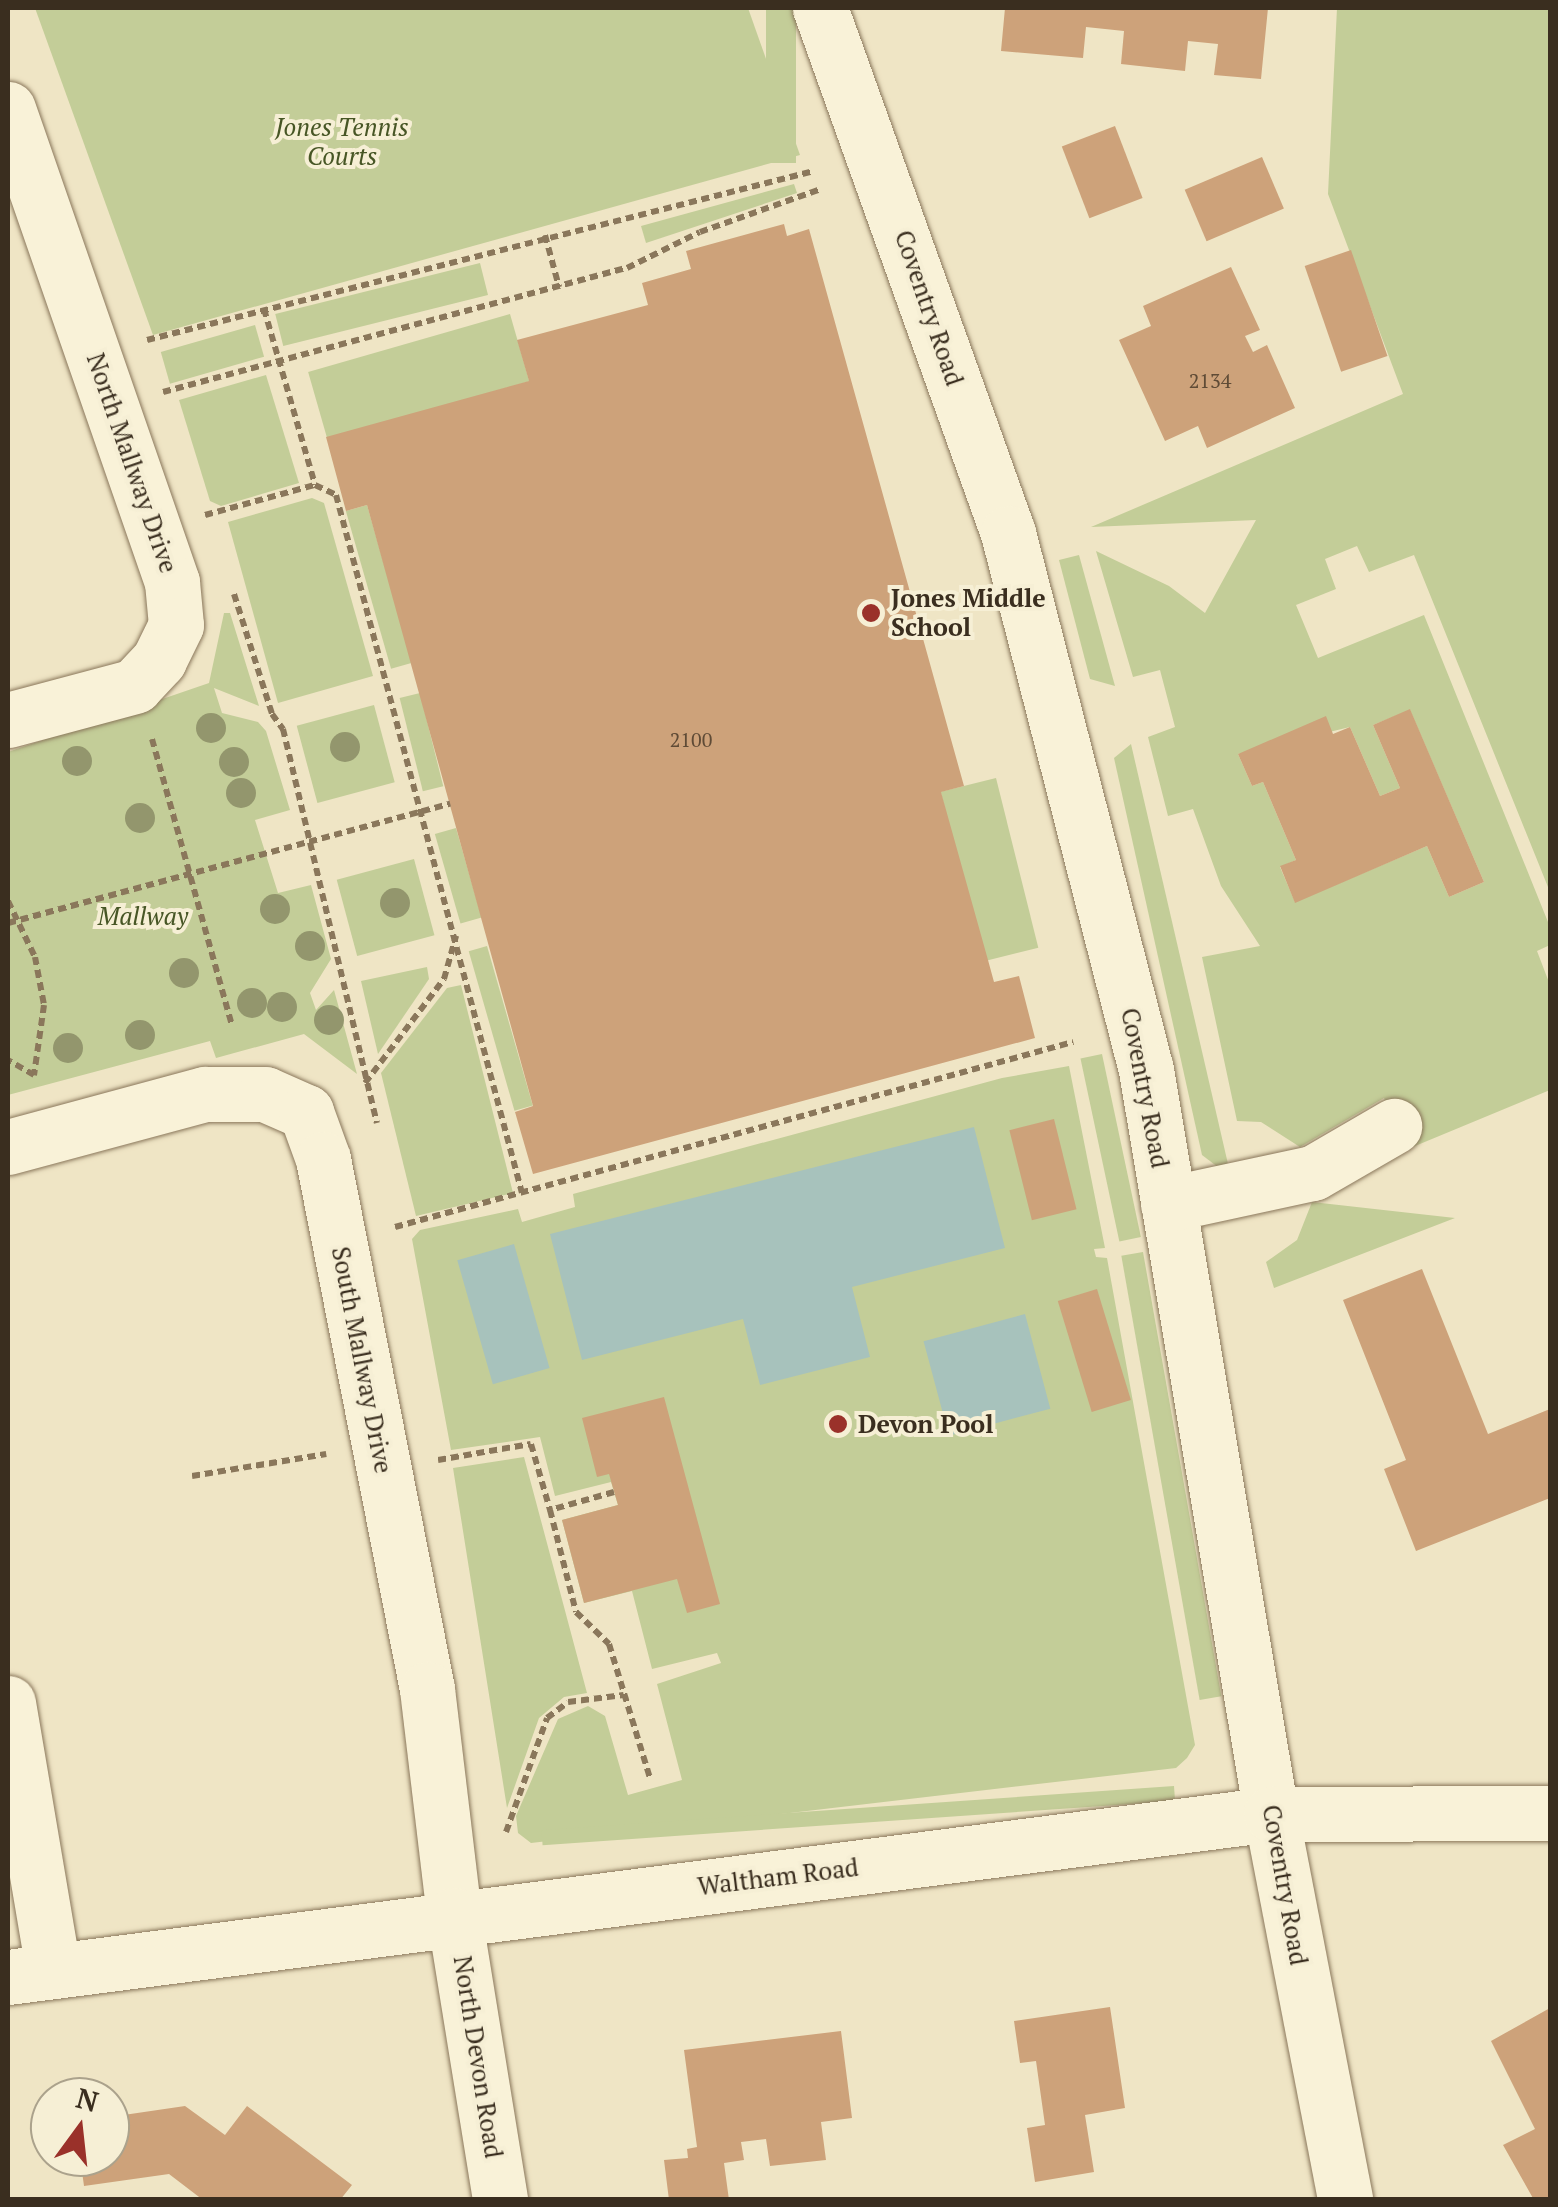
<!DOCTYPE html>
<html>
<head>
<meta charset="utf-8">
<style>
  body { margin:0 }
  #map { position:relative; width:1558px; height:2207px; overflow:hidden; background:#efe5c5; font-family:"PT Serif",serif }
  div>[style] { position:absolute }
  .green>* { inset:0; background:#c3cd98; transform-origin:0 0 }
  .water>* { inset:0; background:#a7c2bc; transform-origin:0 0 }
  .building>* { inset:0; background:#cda27a; transform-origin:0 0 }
  .path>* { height:6px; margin-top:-3px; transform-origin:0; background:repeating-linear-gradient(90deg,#8a775b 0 8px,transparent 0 13px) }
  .roads { filter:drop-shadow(0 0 2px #8a775b) drop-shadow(0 0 2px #8a775b) }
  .minor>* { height:55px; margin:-27.5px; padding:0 27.5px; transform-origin:27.5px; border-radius:27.5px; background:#f9f2d8 }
  .trees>* { width:30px; height:30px; margin:-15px; border-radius:50%; background:#93966d }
  .dots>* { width:28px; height:28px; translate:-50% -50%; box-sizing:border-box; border:5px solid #f6efd5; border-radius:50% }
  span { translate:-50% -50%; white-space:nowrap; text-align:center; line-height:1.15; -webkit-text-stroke:8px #f6efd5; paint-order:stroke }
  .number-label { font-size:20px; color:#5f4b36 }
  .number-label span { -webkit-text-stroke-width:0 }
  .park-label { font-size:25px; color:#475625; font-style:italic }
  .street-label { font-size:25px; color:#3a2e1f }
  .poi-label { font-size:25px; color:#3a2e1f; font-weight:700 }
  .left { translate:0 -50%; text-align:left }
  .frame { position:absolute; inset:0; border:10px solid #3a2e1f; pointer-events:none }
  .north { position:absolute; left:30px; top:2077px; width:100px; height:100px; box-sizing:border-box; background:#f6efd5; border:2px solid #aba28c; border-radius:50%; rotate:15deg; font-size:28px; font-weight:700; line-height:40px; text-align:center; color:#3a2e1f }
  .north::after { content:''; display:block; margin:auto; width:35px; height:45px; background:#9a312a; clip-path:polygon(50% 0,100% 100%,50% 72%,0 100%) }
</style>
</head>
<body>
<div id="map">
  <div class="green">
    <i style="clip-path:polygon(35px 8px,748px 8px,800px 155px,153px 335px)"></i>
    <i style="left:766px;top:8px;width:30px;height:155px"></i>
    <i style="clip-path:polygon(evenodd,1337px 8px,1550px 8px,1550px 892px,1414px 555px,1369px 572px,1357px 546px,1325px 559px,1336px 589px,1296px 605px,1318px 658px,1424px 615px,1550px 927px,1550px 945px,1537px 951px,1550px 985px,1550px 1090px,1403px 1151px,1384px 1098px,1300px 1147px,1261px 1122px,1237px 1121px,1202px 957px,1260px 946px,1221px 886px,1193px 809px,1168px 816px,1148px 737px,1175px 727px,1160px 670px,1133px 677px,1096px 551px,1169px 586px,1205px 613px,1256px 520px,1091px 527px,1403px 394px,1328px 194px,1337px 8px,1410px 710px,1484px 882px,1449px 897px,1427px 846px,1295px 902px,1280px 867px,1296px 860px,1263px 782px,1252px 786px,1238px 754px,1350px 727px,1380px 796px,1400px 788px,1373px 725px,1410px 710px)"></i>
    <i style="clip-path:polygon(794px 184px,797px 193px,646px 243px,641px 226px)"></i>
    <i style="left:480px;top:263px;width:33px;height:211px;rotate:76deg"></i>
    <i style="left:510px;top:314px;width:70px;height:210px;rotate:74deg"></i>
    <i style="left:255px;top:325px;width:33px;height:98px;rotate:74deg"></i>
    <i style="clip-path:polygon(266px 375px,299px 483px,221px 506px,210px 501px,179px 400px)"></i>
    <i style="clip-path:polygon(312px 498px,324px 503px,373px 676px,278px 703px,228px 522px)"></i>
    <i style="left:367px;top:505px;width:164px;height:22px;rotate:74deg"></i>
    <i style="clip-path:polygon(1079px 555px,1115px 686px,1090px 679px,1059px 560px)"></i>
    <i style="clip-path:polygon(224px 613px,230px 613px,259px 706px,214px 688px,222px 713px,258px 722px,266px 731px,290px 810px,255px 820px,278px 893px,311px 885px,331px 959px,310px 993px,316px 1010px,334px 990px,357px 1074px,304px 1034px,216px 1058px,210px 1041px,8px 1095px,8px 752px,209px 683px)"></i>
    <i style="left:420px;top:693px;width:96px;height:21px;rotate:76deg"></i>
    <i style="left:374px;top:705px;width:80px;height:80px;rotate:75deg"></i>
    <i style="clip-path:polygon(1131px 744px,1231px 1177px,1202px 1155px,1114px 758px)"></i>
    <i style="left:996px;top:778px;width:175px;height:57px;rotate:76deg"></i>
    <i style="left:456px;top:828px;width:93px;height:22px;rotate:74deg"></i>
    <i style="left:414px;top:859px;width:79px;height:80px;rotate:75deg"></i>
    <i style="left:487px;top:946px;width:166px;height:19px;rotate:74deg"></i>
    <i style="clip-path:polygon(427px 967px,429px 979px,378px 1054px,361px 981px)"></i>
    <i style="clip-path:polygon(461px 985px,513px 1193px,416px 1216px,381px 1073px,447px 988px)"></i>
    <i style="left:1102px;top:1054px;width:187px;height:22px;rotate:78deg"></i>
    <i style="clip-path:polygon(1069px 1066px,1105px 1248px,1094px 1249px,1096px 1257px,1107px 1258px,1195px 1745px,1187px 1758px,1176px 1768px,531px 1843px,518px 1833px,516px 1816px,558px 1719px,588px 1706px,605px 1716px,628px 1795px,682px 1780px,657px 1684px,721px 1663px,717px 1653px,652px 1669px,632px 1591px,584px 1603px,562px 1520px,618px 1505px,611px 1482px,555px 1496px,540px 1437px,451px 1450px,412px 1239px,420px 1230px,518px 1209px,522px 1222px,575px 1207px,573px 1194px,1002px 1078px)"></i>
    <i style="clip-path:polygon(1312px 1202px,1455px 1218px,1274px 1288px,1266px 1262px,1297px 1240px)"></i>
    <i style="left:1143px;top:1252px;width:451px;height:22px;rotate:80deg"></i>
    <i style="clip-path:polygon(524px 1457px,587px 1693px,564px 1697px,539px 1718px,507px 1808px,453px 1468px)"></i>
    <i style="left:1174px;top:1786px;width:15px;height:634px;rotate:86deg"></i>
  </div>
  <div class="water">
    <i style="clip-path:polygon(974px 1127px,1005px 1248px,852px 1287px,870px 1357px,760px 1385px,743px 1319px,582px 1360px,550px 1234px)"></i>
    <i style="left:514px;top:1244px;width:129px;height:59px;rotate:74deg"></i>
    <i style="left:1025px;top:1314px;width:98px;height:105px;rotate:75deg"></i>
  </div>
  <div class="building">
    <i style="clip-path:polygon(1005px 8px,1268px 8px,1261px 79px,1214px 75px,1218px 44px,1188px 41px,1185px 71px,1121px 64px,1124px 31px,1086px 27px,1083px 58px,1001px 51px)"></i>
    <i style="left:1115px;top:126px;width:77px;height:57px;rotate:69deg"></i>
    <i style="left:1262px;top:157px;width:56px;height:84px;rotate:67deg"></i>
    <i style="clip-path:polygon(784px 224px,787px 236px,809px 229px,964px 786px,941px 792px,988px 960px,994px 982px,1019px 976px,1035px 1038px,533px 1174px,515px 1112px,533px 1106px,367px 505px,346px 511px,326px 437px,529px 381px,517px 340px,648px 305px,642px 283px,691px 269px,686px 251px)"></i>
    <i style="left:1351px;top:250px;width:112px;height:49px;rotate:71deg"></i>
    <i style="clip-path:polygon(1231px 267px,1260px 330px,1245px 336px,1253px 352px,1267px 345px,1295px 408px,1207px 448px,1198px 426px,1165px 441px,1119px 340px,1151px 326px,1143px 306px)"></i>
    <i style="clip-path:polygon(1410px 709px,1484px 882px,1449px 897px,1427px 846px,1295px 903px,1280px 866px,1296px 860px,1263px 782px,1252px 786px,1238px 754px,1326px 716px,1333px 734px,1350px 727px,1380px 796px,1400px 788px,1373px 725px)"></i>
    <i style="left:1054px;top:1119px;width:93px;height:46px;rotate:76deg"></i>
    <i style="clip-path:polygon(1422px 1269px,1488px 1434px,1550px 1409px,1550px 1498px,1416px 1551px,1384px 1469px,1406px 1460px,1343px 1300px)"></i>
    <i style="left:1097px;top:1289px;width:116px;height:41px;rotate:73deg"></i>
    <i style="clip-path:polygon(664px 1397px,720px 1604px,687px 1613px,677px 1579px,584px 1603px,562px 1520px,618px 1505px,609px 1474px,597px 1477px,582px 1418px)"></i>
    <i style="clip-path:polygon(1110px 2007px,1125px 2108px,1085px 2115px,1094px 2172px,1035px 2182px,1027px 2128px,1045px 2125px,1036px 2061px,1020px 2063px,1014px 2021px)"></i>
    <i style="clip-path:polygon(1550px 2008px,1550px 2200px,1534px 2200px,1503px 2145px,1535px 2129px,1491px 2041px)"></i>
    <i style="clip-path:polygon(841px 2031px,852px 2118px,821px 2122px,826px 2160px,770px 2166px,766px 2139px,741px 2142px,744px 2160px,724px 2163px,729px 2200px,669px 2200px,664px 2160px,688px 2158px,687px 2149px,697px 2147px,684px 2050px)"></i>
    <i style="clip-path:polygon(185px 2106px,225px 2135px,247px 2106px,352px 2185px,340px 2200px,203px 2200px,169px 2174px,84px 2186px,80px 2157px,110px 2157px,110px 2117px)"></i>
  </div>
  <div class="path">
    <i style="left:545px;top:235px;width:54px;rotate:74.9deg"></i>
    <i style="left:264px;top:309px;width:183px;rotate:73.8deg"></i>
    <i style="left:315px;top:485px;width:23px;rotate:25deg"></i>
    <i style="left:336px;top:495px;width:722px;rotate:75.08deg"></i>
    <i style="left:147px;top:340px;width:688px;rotate:-14.22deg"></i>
    <i style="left:163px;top:392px;width:480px;rotate:-15deg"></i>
    <i style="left:627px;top:268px;width:81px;rotate:-26.3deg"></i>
    <i style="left:700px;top:232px;width:128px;rotate:-19.6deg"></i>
    <i style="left:205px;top:515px;width:114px;rotate:-15.3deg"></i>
    <i style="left:234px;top:594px;width:126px;rotate:72.4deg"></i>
    <i style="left:272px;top:714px;width:19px;rotate:54deg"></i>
    <i style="left:283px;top:729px;width:405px;rotate:76.6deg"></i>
    <i style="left:152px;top:739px;width:297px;rotate:74.4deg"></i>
    <i style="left:8px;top:901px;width:62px;rotate:64.3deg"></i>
    <i style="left:35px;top:957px;width:49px;rotate:79.4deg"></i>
    <i style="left:44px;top:1005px;width:71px;rotate:98.1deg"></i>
    <i style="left:34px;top:1075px;width:30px;rotate:-150deg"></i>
    <i style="left:8px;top:923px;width:458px;rotate:-15.1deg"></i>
    <i style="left:365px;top:1083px;width:131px;rotate:-52.8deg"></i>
    <i style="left:444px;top:979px;width:45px;rotate:-74.4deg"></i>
    <i style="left:395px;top:1227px;width:703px;rotate:-15.26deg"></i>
    <i style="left:438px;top:1460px;width:94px;rotate:-9.8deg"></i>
    <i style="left:531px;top:1444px;width:69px;rotate:73.9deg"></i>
    <i style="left:192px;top:1476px;width:136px;rotate:-9.3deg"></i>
    <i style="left:614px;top:1492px;width:66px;rotate:164.3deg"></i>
    <i style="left:550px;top:1510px;width:105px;rotate:75.7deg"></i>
    <i style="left:576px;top:1612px;width:46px;rotate:44.1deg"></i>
    <i style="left:609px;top:1644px;width:140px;rotate:73deg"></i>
    <i style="left:506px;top:1832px;width:121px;rotate:-70.2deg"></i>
    <i style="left:547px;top:1718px;width:26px;rotate:-37deg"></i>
    <i style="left:568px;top:1702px;width:56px;rotate:-7.1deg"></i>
  </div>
  <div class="roads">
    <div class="minor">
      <i style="left:820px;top:8px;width:558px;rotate:70.3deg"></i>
      <i style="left:1008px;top:533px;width:554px;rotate:75.59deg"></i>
      <i style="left:1146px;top:1070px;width:754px;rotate:80.46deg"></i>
      <i style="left:1271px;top:1814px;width:393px;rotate:79.1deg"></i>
      <i style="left:8px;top:109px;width:501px;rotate:70.88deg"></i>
      <i style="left:172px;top:582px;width:43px;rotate:84.7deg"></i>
      <i style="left:176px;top:625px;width:39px;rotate:116deg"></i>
      <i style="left:159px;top:660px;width:35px;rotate:133deg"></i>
      <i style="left:135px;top:686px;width:131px;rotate:165deg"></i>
      <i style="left:8px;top:1147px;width:204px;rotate:-15.1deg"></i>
      <i style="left:205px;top:1094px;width:60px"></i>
      <i style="left:265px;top:1094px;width:45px;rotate:23.7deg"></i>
      <i style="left:306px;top:1112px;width:50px;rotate:70.1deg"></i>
      <i style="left:323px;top:1159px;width:540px;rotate:78.9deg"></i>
      <i style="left:427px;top:1689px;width:228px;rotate:83.2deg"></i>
      <i style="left:454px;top:1915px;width:289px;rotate:80.8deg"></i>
      <i style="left:1168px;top:1204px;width:148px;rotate:-12.1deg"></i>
      <i style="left:1313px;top:1173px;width:94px;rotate:-30.1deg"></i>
      <i style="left:8px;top:1703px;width:271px;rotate:80.4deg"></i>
      <i style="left:8px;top:1977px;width:1273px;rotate:-7.35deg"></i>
      <i style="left:1271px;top:1814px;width:279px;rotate:-0.2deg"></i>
    </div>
  </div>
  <div class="trees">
    <i style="left:211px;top:728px"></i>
    <i style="left:345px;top:747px"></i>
    <i style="left:77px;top:761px"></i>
    <i style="left:234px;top:762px"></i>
    <i style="left:241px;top:793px"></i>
    <i style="left:140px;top:818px"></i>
    <i style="left:395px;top:903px"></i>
    <i style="left:275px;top:909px"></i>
    <i style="left:310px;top:946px"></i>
    <i style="left:184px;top:973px"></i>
    <i style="left:252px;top:1003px"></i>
    <i style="left:282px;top:1007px"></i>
    <i style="left:329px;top:1020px"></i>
    <i style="left:140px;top:1035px"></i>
    <i style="left:68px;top:1048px"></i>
  </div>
  <div class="dots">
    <i style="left:871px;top:613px;background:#9a312a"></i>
    <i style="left:838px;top:1424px;background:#9a312a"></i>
  </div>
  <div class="number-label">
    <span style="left:1210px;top:380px">2134</span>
    <span style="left:691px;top:739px">2100</span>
  </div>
  <div class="park-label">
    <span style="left:342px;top:142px">Jones Tennis<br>Courts</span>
    <span style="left:143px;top:916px">Mallway</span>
  </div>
  <div class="street-label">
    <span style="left:929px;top:308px;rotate:71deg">Coventry Road</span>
    <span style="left:132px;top:463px;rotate:71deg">North Mallway Drive</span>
    <span style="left:1145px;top:1088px;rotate:79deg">Coventry Road</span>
    <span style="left:362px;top:1360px;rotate:79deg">South Mallway Drive</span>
    <span style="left:778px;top:1877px;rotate:-7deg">Waltham Road</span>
    <span style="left:1285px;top:1885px;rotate:80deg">Coventry Road</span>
    <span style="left:478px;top:2057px;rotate:81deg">North Devon Road</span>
  </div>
  <div class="poi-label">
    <span class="left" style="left:891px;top:613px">Jones Middle<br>School</span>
    <span class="left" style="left:858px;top:1424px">Devon Pool</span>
  </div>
  <div class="frame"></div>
  <div class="north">N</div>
</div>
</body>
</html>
